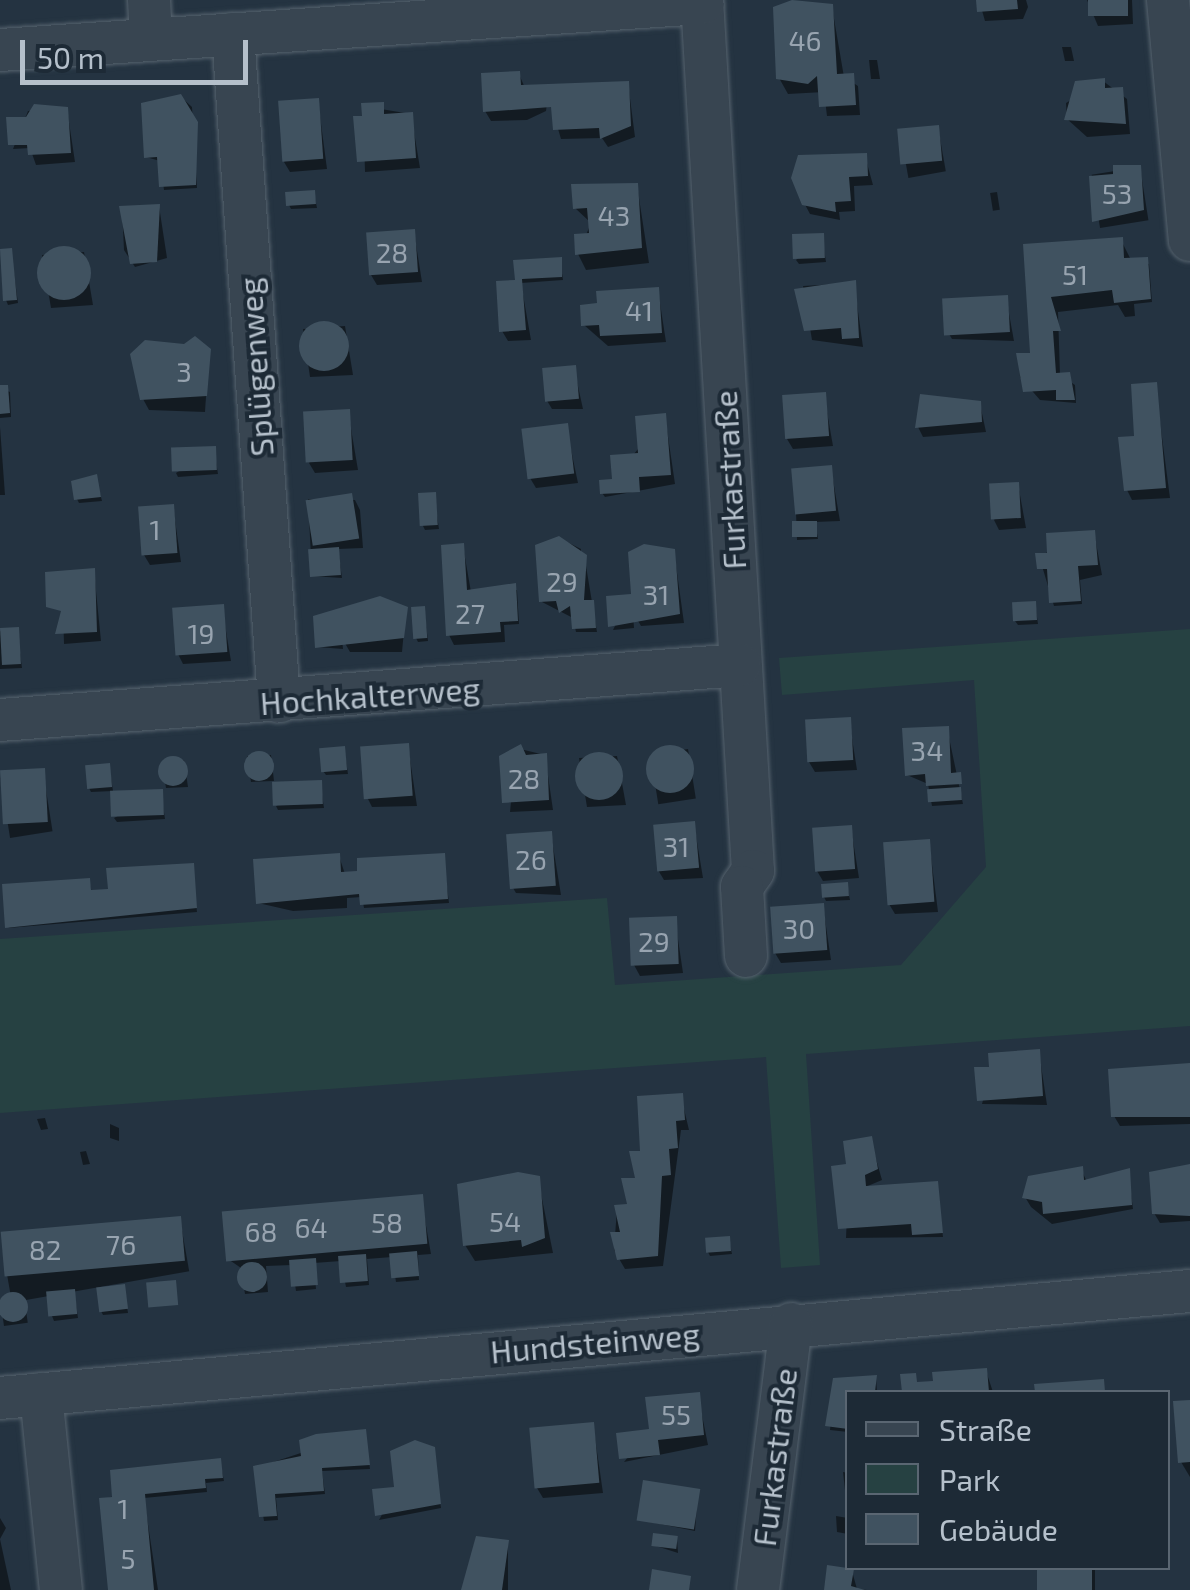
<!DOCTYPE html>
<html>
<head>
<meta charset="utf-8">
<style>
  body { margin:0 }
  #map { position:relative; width:1190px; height:1590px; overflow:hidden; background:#243341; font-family:"Exo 2",sans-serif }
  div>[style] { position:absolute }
  .green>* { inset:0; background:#264142 }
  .shadow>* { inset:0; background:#0007; transform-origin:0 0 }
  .building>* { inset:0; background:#405260; transform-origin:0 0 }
  .round { border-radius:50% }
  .roads { filter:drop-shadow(0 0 2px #56636e) drop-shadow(0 0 2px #56636e) }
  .minor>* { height:42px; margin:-21px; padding:0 21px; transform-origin:21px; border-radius:21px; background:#384551 }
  span { translate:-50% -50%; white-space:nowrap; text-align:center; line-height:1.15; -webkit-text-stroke:8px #1d2a36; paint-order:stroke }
  .number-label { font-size:28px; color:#98a4b0 }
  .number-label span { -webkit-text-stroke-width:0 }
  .street-label { font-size:32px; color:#b5c0cb }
  .legend { position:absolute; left:845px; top:1390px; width:325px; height:180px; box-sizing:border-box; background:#1d2a36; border:2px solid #5a6672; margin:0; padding:12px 18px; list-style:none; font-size:30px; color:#b5c0cb }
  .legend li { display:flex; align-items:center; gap:20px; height:50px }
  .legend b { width:50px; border:2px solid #5a6672 }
  .scale { position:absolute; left:20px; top:40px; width:228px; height:45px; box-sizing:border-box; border:5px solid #b5c0cb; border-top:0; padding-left:12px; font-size:30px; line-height:35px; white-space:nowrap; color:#b5c0cb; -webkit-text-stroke:8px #1d2a36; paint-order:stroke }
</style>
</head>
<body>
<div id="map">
  <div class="green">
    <i style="clip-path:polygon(1190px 629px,1190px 1026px,806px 1054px,820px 1265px,781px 1268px,766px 1057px,0 1113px,0 939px,607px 898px,615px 985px,901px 965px,986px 867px,974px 680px,782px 695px,779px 658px)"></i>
  </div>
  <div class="shadow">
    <i style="clip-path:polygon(979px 0,1026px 0,1028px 7px,1023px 19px,985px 21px)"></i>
    <i style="clip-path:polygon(1087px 0,1132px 0,1133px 24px,1098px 26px)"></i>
    <i style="clip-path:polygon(832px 7px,844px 77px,858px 86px,860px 115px,827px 116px,824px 92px,788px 94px,779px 78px)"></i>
    <i style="clip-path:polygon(1062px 47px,1071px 47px,1074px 61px,1065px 61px)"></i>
    <i style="clip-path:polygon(869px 60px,877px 60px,880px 79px,871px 79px)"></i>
    <i style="clip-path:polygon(519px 74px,525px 88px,628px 83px,635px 137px,608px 147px,602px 138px,561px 139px,548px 95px,546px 111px,527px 120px,491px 121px,485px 111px)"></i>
    <i style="clip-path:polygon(1103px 81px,1127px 99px,1130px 134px,1087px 137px,1067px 119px,1066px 103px)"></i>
    <i style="clip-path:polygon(181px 97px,192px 107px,197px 188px,164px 190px,160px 161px,146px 157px)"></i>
    <i style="clip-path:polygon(318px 101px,327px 169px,290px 172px,284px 162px)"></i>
    <i style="clip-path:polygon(363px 106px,411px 114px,420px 168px,365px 172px)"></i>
    <i style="clip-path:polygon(67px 109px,75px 162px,36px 165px,30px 148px,13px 149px,28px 111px)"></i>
    <i style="left:938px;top:127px;width:45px;height:38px;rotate:80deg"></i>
    <i style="clip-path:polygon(865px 156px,873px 185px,854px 186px,855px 211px,839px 212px,840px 220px,810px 214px,794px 184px)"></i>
    <i style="left:1140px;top:167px;width:54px;height:49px;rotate:81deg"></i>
    <i style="clip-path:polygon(637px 185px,649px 263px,586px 270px,578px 254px,591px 223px,575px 208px)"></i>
    <i style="left:997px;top:192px;width:18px;height:7px;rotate:81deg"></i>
    <i style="clip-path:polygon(314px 193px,317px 208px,291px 209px,289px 205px)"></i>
    <i style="clip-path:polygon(159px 206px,167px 258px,135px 267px,124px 250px,122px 208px)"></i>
    <i style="clip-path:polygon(414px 232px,422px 282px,377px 285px,371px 275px)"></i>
    <i style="clip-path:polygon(822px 236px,826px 262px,799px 264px,796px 260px)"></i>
    <i style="clip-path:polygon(1121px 240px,1131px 260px,1149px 264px,1152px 302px,1134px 304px,1135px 316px,1125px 317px,1118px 305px,1058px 312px,1060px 375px,1075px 385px,1076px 403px,1040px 400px,1020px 377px,1019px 356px,1033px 356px,1026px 247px)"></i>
    <i style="clip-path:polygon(11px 251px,18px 303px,8px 305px,6px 300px)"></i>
    <i style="clip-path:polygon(84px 252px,93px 305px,51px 308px,42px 255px)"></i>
    <i style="clip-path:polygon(560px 260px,563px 280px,521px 283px,531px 340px,508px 341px,502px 331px,518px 279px)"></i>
    <i style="clip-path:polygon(854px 283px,863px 347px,812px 340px,803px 286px)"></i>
    <i style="clip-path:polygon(658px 290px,666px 342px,608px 346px,584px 325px)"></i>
    <i style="clip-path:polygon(1006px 297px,1014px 341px,952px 339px,946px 329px)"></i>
    <i style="clip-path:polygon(345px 326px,353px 375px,310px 377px,303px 329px)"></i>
    <i style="clip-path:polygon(209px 351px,205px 412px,149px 410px,143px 399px)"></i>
    <i style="clip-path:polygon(574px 368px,583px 409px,552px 409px,546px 399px)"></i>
    <i style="clip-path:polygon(1155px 384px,1170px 498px,1132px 500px,1127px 490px)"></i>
    <i style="clip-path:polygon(0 388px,10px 392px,11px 417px,0 418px)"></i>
    <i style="clip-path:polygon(824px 395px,833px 446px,793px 449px,787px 439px)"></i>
    <i style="clip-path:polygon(980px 404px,986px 432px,923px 437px,918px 427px)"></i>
    <i style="clip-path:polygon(348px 411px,358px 470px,315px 473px,309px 463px)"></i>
    <i style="clip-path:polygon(665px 416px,675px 484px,605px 497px,602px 493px)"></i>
    <i style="clip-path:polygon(566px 426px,578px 483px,536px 488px,530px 478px)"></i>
    <i style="clip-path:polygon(0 427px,5px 495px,0 495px)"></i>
    <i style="clip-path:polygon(214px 449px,218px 474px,178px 477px,176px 473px)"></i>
    <i style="clip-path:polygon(831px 468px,840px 521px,815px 522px,818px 539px,797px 540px,796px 513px)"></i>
    <i style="clip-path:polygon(96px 477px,102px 501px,79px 503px,77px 499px)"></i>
    <i style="clip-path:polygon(1018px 484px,1026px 528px,999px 530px,994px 520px)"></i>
    <i style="clip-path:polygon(434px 495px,439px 529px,425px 530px,423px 526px)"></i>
    <i style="clip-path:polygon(308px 499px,355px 500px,360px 510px,363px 548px,338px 549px,342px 578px,312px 576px)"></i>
    <i style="clip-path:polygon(173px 506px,181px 562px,150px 565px,144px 555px)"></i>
    <i style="clip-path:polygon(1094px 532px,1102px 575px,1080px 580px,1082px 604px,1054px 606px,1039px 556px)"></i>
    <i style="clip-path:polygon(559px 538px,581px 549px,582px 613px,584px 554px,597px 632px,576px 632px,573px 618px,542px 602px)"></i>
    <i style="clip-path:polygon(463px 546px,471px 592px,517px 590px,519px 624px,504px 625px,505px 642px,454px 645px,449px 635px)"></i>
    <i style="clip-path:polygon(674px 551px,684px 623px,641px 626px,633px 612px,634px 628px,613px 630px,629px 597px)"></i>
    <i style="clip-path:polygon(94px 571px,101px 641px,64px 644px,63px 611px)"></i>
    <i style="clip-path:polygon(1035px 604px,1038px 624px,1018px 625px,1015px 621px)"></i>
    <i style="clip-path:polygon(222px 607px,231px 661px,183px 664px,178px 654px)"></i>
    <i style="clip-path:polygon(406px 609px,402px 652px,350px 652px,342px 638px,343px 649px,317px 647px)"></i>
    <i style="clip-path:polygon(424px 609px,428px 641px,418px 642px,416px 638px)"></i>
    <i style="clip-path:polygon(17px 630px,22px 668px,0 669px,0 631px)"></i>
    <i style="clip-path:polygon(849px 719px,857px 770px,815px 772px,809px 762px)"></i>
    <i style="clip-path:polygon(947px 728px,963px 804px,932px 806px,928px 784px,907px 775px)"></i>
    <i style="clip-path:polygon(408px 746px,417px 806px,372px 807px,367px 797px)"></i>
    <i style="clip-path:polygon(344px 748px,348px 774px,326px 775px,323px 771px)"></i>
    <i style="clip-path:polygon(516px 748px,545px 755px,553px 810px,510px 812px)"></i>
    <i style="left:688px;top:749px;width:50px;height:38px;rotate:81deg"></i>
    <i style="clip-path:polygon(271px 755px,274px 781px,251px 782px,247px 756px)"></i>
    <i style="clip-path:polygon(617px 756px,626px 805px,587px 807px,579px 758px)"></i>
    <i style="clip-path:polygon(184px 760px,188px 787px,166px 788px,162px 761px)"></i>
    <i style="clip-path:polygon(109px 765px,113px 791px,91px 792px,89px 788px)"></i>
    <i style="left:43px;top:771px;width:61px;height:43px;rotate:81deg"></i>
    <i style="clip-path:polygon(320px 782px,324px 808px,278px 810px,276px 806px)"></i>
    <i style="clip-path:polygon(161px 792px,165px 819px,117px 822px,114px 818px)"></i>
    <i style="clip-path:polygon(694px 824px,703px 878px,664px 880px,658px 870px)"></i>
    <i style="clip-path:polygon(851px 828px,859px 878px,823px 881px,817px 871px)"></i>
    <i style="clip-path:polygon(551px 834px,561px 895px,516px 893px,510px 883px)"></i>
    <i style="clip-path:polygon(929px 841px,938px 912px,895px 914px,889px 904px)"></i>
    <i style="clip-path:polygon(443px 855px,449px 903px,364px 908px,362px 897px,347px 898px,347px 908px,293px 911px,258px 903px,339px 856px,345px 874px)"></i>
    <i style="clip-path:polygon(192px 865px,197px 912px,8px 928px,89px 881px,92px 893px,110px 892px)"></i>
    <i style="clip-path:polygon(847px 885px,850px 900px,826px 901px,824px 897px)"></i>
    <i style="clip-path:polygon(823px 906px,831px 960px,781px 963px,775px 953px)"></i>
    <i style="clip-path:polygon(675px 919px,683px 973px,640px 976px,634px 965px)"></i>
    <i style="clip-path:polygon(1039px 1052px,1047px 1105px,982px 1104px,991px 1069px)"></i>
    <i style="clip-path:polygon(1190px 1066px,1190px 1124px,1120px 1126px,1114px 1116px)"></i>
    <i style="clip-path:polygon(681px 1096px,689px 1130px,681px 1130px,663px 1266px,625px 1269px,614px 1250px,617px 1208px,630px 1207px,643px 1153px)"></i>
    <i style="clip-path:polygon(37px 1119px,45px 1118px,48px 1129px,41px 1130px)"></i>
    <i style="clip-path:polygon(110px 1124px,119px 1128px,119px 1141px,110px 1138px)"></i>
    <i style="clip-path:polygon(870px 1138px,882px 1180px,863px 1188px,937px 1184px,943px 1237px,846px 1238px,849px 1166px)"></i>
    <i style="clip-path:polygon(80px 1152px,86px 1151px,90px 1164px,83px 1165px)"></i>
    <i style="clip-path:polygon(1190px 1167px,1190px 1221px,1160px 1223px,1154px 1213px)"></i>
    <i style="clip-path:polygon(1081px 1169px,1087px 1182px,1128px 1171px,1133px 1209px,1052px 1224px,1031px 1207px,1025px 1197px)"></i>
    <i style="clip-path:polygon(538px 1179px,553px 1253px,475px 1261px,465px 1245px)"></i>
    <i style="clip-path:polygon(421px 1197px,431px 1254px,418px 1255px,419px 1280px,396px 1282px,392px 1257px,367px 1259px,369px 1285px,346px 1287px,341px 1261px,314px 1263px,316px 1289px,296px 1291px,292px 1265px,266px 1266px,268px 1292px,245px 1294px,241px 1268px,228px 1259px)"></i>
    <i style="left:180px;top:1219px;width:53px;height:180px;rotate:80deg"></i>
    <i style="clip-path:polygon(729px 1239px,732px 1254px,710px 1256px,708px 1252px)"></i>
    <i style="clip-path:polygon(124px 1287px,128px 1313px,103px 1315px,101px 1311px)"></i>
    <i style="clip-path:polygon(74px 1291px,78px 1318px,54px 1321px,52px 1316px)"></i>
    <i style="left:24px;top:1296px;width:27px;height:24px;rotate:82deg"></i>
    <i style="clip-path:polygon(986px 1371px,993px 1392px,936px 1392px,935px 1374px)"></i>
    <i style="clip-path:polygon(876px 1378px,877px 1392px,848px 1392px,848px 1432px,830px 1430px,835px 1381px)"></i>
    <i style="clip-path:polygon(698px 1395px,708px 1445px,624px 1462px,648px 1432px)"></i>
    <i style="clip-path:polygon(1190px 1403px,1190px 1477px,1181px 1462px)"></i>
    <i style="clip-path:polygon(593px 1424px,603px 1493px,543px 1498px,537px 1488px)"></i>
    <i style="clip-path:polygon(365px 1432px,370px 1469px,322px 1471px,325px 1494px,276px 1498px,278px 1520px,264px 1521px,255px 1468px)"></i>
    <i style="clip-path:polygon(433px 1449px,441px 1508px,379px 1520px,396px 1489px)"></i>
    <i style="clip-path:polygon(220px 1461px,224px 1481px,206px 1483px,207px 1492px,144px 1498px,158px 1590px,111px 1590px,102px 1500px)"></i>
    <i style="clip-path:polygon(843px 1472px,848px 1473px,848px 1517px)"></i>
    <i style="clip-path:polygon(698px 1492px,695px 1531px,640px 1520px)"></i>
    <i style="clip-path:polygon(836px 1516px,848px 1518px,848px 1534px,837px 1532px)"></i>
    <i style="clip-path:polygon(0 1518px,6px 1528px,0 1539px)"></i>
    <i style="clip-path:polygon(0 1539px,11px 1590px,0 1590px)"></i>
    <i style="clip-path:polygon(677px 1539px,678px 1553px,653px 1545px)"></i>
    <i style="clip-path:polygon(508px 1543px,508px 1590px,465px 1590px)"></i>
    <i style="left:1040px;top:1568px;width:55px;height:22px"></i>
    <i style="clip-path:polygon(852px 1571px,857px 1589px,867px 1590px,826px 1590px)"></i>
  </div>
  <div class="building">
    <i style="clip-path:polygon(792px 0,833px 4px,837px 74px,854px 73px,856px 105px,819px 107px,817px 76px,808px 84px,776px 79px,773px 7px)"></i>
    <i style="clip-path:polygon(976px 0,1017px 0,1018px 9px,977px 12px)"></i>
    <i style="left:1088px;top:0;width:40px;height:16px"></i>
    <i style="clip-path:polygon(520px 71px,521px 85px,629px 81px,631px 126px,600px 139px,599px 128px,553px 130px,551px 107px,483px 112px,481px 73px)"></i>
    <i style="clip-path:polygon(1105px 78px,1105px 88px,1123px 87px,1126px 124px,1064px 120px,1075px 81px)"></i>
    <i style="clip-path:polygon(181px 94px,198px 122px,196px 185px,159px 187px,157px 157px,144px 158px,141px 103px)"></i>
    <i style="left:319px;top:98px;width:61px;height:41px;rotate:86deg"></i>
    <i style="clip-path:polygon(384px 102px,384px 114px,413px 112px,416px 158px,357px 162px,353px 116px,362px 116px,361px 103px)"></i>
    <i style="clip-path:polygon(34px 104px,68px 107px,71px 153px,28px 155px,27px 145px,8px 145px,6px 117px,26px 117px)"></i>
    <i style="left:939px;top:125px;width:36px;height:42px;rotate:85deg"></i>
    <i style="clip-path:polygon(867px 153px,868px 176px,849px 177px,851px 201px,835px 202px,836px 212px,802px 205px,791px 178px,798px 155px)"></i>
    <i style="clip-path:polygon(1113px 165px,1141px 165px,1144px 210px,1092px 222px,1089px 176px,1113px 174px)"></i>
    <i style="clip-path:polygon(638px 183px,642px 248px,575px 255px,574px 234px,589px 233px,587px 208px,573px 209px,571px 184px)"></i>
    <i style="left:315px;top:190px;width:14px;height:30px;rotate:86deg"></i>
    <i style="clip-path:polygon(160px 204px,157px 262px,130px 264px,119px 206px)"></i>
    <i style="left:415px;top:229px;width:43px;height:49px;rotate:86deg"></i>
    <i style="left:824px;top:233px;width:25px;height:32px;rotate:88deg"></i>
    <i style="clip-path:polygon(1123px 237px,1124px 258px,1148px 257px,1151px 299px,1114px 303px,1112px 290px,1051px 297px,1061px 331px,1053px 331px,1056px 373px,1070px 372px,1075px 400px,1056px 400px,1056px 390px,1023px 392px,1016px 353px,1030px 353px,1023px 244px)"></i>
    <i class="round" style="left:37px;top:246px;width:54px;height:54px"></i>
    <i style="clip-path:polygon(12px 248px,17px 300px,3px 301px,0 249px)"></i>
    <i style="clip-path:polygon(562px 257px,562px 277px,522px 279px,526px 330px,499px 332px,496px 281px,515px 280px,513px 260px)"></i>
    <i style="clip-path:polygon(856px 280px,859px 338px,842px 339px,841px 328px,804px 331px,794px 289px)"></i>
    <i style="clip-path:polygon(659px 287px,662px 333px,600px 336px,599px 325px,581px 326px,580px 305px,597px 303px,596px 291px)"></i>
    <i style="left:1008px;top:295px;width:37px;height:66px;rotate:87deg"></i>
    <i class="round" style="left:299px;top:321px;width:50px;height:50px"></i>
    <i style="clip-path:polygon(195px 336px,211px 349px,207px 396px,140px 400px,130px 354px,145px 340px,184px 344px)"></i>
    <i style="left:576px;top:365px;width:34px;height:34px;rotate:85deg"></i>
    <i style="clip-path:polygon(1157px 382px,1166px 488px,1124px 491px,1118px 437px,1134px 436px,1131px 384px)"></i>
    <i style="clip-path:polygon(0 385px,8px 385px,10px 413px,0 414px)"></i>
    <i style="left:826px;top:392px;width:44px;height:44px;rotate:86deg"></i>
    <i style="clip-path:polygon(920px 394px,981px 401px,982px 422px,915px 428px)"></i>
    <i style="left:350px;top:409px;width:51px;height:47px;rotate:87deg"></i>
    <i style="clip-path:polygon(666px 413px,671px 475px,639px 477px,640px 492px,600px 494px,599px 480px,612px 479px,610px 455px,638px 453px,635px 416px)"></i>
    <i style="left:568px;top:423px;width:51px;height:47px;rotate:83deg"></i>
    <i style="left:216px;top:446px;width:24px;height:45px;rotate:88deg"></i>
    <i style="left:832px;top:465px;width:46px;height:41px;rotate:85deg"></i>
    <i style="clip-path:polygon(97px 474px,101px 497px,74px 500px,71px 481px)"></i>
    <i style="left:1019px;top:482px;width:36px;height:30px;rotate:87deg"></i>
    <i style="left:436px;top:492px;width:33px;height:18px;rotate:87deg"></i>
    <i style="left:352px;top:493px;width:46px;height:47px;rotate:81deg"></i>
    <i style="left:174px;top:504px;width:49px;height:36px;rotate:86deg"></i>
    <i style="left:792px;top:521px;width:25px;height:16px"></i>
    <i style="clip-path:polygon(1095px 530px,1098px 565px,1078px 566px,1081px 601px,1049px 603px,1047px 569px,1037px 569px,1035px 553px,1047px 553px,1046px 533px)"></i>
    <i style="clip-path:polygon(559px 536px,587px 555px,584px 600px,594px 600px,596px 628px,572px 629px,570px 606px,559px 613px,556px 601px,539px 602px,535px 545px)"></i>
    <i style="clip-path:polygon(464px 543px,467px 590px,516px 583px,518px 621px,500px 622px,501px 632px,446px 636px,441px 545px)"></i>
    <i style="clip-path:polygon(644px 544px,675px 549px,680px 614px,608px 627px,606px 596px,631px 594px,628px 552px)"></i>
    <i style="left:339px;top:547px;width:28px;height:31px;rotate:86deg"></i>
    <i style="clip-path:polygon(95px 568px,97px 632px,55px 634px,61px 611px,46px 607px,45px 572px)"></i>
    <i style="clip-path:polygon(380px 596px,408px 607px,404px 638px,315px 648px,313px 616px)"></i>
    <i style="left:1036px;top:601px;width:19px;height:24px;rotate:87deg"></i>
    <i style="left:224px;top:604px;width:48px;height:52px;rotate:86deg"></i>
    <i style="left:425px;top:606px;width:32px;height:14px;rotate:86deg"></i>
    <i style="left:19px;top:627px;width:37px;height:19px;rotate:87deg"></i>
    <i style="left:851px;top:717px;width:43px;height:46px;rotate:87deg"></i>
    <i style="clip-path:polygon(949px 726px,951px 773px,961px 772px,962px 784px,926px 786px,925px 774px,905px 776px,902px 728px)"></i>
    <i style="left:409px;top:743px;width:53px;height:49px;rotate:86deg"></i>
    <i style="clip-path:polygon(521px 744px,526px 755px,547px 753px,549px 800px,502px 803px,499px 756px)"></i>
    <i class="round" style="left:646px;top:745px;width:48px;height:48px"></i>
    <i style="left:345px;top:746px;width:24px;height:26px;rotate:85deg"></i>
    <i class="round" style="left:244px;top:751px;width:30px;height:30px"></i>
    <i class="round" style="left:575px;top:752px;width:48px;height:48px"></i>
    <i class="round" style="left:158px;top:756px;width:30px;height:30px"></i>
    <i style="left:110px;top:763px;width:24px;height:25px;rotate:85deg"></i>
    <i style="left:45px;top:768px;width:54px;height:45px;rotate:87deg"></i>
    <i style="left:322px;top:780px;width:24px;height:50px;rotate:88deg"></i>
    <i style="left:961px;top:787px;width:13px;height:34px;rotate:86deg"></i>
    <i style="left:163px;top:789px;width:26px;height:53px;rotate:88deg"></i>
    <i style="left:695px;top:821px;width:47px;height:42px;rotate:85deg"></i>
    <i style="left:852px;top:825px;width:44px;height:40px;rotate:86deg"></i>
    <i style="left:552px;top:831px;width:55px;height:46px;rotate:86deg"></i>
    <i style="left:930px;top:839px;width:63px;height:47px;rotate:86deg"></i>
    <i style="clip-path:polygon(340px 853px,341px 872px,357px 871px,357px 858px,445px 853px,448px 899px,360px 905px,359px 894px,256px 904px,253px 859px)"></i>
    <i style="clip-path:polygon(194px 863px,197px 908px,5px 928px,2px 884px,90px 878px,91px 890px,108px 889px,106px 868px)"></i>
    <i style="left:848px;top:882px;width:14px;height:27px;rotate:86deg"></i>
    <i style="left:824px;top:903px;width:47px;height:54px;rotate:86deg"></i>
    <i style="left:677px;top:916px;width:48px;height:48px;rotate:88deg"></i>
    <i style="clip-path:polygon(1040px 1049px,1043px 1096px,977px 1101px,974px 1067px,989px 1067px,988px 1053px)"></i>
    <i style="clip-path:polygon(1190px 1063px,1190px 1117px,1111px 1117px,1108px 1069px)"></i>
    <i style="clip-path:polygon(683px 1093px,685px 1120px,676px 1121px,678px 1148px,669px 1149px,671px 1175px,662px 1176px,658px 1256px,617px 1260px,610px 1232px,620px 1232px,614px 1205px,627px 1204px,621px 1178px,635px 1178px,629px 1151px,640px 1151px,637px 1096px)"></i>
    <i style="clip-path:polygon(872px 1136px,878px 1169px,865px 1175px,866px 1186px,938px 1181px,943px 1233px,912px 1235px,911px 1224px,838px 1229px,831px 1166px,846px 1164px,843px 1141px)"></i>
    <i style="clip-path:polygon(1190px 1164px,1190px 1216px,1152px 1214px,1149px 1172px)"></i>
    <i style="clip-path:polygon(1083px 1166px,1084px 1180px,1130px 1168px,1132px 1205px,1043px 1214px,1042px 1202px,1022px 1198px,1028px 1176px)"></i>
    <i style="clip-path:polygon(518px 1172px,540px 1176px,545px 1238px,522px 1247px,521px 1240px,463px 1246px,457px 1184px)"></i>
    <i style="left:423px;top:1194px;width:50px;height:202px;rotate:85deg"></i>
    <i style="left:181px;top:1216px;width:45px;height:181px;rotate:85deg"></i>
    <i style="left:730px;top:1236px;width:15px;height:25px;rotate:86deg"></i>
    <i style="left:417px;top:1251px;width:25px;height:28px;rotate:85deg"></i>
    <i style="left:366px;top:1254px;width:27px;height:28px;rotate:86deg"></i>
    <i style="left:316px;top:1258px;width:27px;height:27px;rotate:86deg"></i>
    <i class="round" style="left:237px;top:1262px;width:30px;height:30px"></i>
    <i style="left:176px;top:1280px;width:25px;height:30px;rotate:85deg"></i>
    <i style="left:125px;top:1284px;width:25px;height:29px;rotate:83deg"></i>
    <i style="left:75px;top:1289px;width:25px;height:29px;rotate:85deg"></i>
    <i class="round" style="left:-2px;top:1292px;width:30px;height:30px"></i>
    <i style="clip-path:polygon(987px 1368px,989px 1392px,902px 1392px,900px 1374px,916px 1373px,917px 1382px,933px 1381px,932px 1372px)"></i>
    <i style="clip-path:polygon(877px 1375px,875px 1392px,848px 1392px,848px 1429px,825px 1426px,833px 1378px)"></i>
    <i style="clip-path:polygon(1104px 1379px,1105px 1392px,1035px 1392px,1034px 1384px)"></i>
    <i style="clip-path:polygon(700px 1392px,704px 1435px,658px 1440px,660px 1455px,619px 1459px,616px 1433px,649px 1429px,645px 1397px)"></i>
    <i style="clip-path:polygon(1190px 1400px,1190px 1462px,1178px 1463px,1173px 1401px)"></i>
    <i style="left:594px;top:1422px;width:61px;height:65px;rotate:85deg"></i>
    <i style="clip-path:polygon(366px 1429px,370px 1465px,322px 1468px,324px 1491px,275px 1494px,277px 1516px,259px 1517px,253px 1466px,301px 1456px,299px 1440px,316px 1434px)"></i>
    <i style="clip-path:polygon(415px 1440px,435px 1447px,441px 1504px,375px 1516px,372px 1489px,394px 1487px,390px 1451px)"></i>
    <i style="clip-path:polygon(221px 1458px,223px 1478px,205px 1479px,206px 1488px,145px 1494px,154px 1590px,108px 1590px,99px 1498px,112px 1497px,110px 1470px)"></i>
    <i style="left:643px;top:1480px;width:58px;height:41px;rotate:9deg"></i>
    <i style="left:653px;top:1533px;width:25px;height:13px;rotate:7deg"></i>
    <i style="clip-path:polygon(476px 1536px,509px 1540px,502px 1590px,461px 1590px)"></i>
    <i style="clip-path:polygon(827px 1565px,854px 1569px,851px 1586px,865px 1590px,824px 1590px)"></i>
    <i style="left:1037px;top:1568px;width:55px;height:22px"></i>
    <i style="clip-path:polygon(652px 1569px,691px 1576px,689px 1590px,649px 1590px)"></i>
  </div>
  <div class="roads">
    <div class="minor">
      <i style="left:149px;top:0;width:39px;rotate:87deg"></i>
      <i style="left:702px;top:0;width:872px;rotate:86.65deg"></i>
      <i style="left:753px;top:871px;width:19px;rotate:125deg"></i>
      <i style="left:742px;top:887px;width:69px;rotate:86.7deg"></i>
      <i style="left:1168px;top:0;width:241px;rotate:84.8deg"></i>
      <i style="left:233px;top:34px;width:669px;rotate:86.05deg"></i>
      <i style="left:0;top:50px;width:704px;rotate:-3.83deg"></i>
      <i style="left:0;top:720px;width:742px;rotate:-4.25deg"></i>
      <i style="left:41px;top:1394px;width:197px;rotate:84.2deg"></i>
      <i style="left:0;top:1398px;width:1195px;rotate:-5.14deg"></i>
      <i style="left:758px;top:1590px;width:268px;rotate:-82.9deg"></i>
    </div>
  </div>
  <div class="number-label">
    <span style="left:805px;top:40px">46</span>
    <span style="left:1117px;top:193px">53</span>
    <span style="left:614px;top:215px">43</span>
    <span style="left:392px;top:252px">28</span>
    <span style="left:1075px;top:274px">51</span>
    <span style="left:639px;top:310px">41</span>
    <span style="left:184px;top:371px">3</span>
    <span style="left:155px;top:529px">1</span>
    <span style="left:562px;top:581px">29</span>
    <span style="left:656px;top:594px">31</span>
    <span style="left:470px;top:613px">27</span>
    <span style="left:201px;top:633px">19</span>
    <span style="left:927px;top:750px">34</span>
    <span style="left:524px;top:778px">28</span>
    <span style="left:676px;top:846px">31</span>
    <span style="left:531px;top:859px">26</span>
    <span style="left:799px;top:928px">30</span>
    <span style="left:654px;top:941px">29</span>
    <span style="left:505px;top:1221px">54</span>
    <span style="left:387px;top:1222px">58</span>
    <span style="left:311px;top:1227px">64</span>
    <span style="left:261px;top:1231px">68</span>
    <span style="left:121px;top:1244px">76</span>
    <span style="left:45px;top:1249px">82</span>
    <span style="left:676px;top:1414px">55</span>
    <span style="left:123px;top:1508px">1</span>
    <span style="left:128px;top:1558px">5</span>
  </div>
  <div class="street-label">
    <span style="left:255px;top:367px;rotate:-94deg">Splügenweg</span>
    <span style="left:729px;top:480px;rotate:-93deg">Furkastraße</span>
    <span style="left:370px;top:695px;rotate:-4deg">Hochkalterweg</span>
    <span style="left:595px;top:1342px;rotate:-5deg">Hundsteinweg</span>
    <span style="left:774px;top:1457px;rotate:-83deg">Furkastraße</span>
  </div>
  <ul class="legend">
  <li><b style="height:12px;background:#384551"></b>Straße</li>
  <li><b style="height:28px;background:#264142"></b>Park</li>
  <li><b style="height:28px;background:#405260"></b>Gebäude</li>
  </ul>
  <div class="scale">50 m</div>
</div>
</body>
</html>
